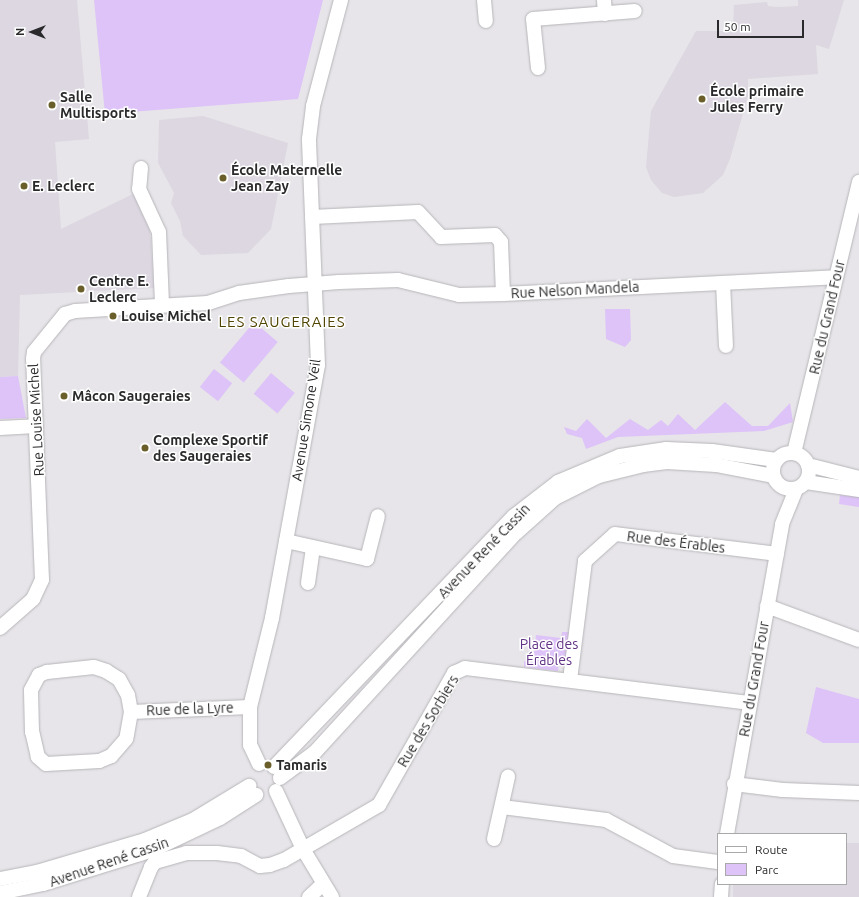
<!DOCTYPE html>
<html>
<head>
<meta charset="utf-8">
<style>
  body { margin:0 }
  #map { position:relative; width:859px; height:897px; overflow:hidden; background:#e7e5e9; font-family:Ubuntu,sans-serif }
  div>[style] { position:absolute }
  .built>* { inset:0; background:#dcd7e1 }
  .green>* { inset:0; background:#ddc3f8; transform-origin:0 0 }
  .roads { filter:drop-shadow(0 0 1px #b7b5b9) drop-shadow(0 0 1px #b7b5b9) }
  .street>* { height:14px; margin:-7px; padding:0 7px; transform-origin:7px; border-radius:7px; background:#fff }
  .street>.ring { margin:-7px; padding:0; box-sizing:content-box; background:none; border:14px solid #fff; border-radius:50% }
  .dots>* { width:11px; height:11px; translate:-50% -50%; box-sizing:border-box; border:2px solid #fff; border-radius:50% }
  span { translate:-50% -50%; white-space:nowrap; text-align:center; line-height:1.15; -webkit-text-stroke:3px #fff; paint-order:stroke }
  .poi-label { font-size:14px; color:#2a292b; font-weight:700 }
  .left { translate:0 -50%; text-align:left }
  .street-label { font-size:14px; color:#2a292b }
  .park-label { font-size:14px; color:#603185 }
  .neighbourhood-label { font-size:15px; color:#504400; letter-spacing:1px }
  .legend { position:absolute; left:717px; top:833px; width:130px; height:52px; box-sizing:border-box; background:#fff; border:1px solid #aaa9aa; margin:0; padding:5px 7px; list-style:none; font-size:12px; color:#2a292b }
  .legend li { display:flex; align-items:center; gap:8px; height:20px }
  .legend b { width:20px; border:1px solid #aaa9aa }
  .north { position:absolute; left:12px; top:12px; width:40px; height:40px; -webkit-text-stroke:3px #fff; paint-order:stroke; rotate:270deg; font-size:11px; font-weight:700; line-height:16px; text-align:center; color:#2a292b }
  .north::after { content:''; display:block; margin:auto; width:14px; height:18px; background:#2a292b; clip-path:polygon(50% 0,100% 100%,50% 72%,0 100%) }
  .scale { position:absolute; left:717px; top:20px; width:87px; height:18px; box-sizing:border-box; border:2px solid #2a292b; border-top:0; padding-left:5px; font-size:12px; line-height:14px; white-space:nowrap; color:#2a292b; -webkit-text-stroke:3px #fff; paint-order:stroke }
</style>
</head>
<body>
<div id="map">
  <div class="built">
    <i style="clip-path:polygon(0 0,77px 0,89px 139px,55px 142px,61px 229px,133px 194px,150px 231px,154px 288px,20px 295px,18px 376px,0 377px)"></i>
    <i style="clip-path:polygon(798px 0,844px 0,829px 49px,816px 45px,818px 74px,748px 79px,748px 96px,730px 159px,723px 175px,703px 193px,674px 197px,662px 193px,651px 180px,646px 167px,651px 111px,696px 31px,733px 31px,734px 5px,767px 2px,768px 6px,778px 7px,798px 6px)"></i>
    <i style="clip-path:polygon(203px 116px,288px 143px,271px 229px,248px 253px,201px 255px,183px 236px,180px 221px,171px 203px,174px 193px,158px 163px,159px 120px)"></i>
    <i style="clip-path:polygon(846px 843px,859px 843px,859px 897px,733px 897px,733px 884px,846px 884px)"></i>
  </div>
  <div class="green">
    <i style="clip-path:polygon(94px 0,323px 0,298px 99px,105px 114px)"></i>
    <i style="clip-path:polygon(630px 309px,631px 340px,625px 347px,606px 339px,605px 309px)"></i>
    <i style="left:254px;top:322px;width:31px;height:53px;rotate:40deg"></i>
    <i style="left:214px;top:369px;width:23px;height:23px;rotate:38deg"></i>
    <i style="left:271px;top:373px;width:31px;height:27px;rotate:40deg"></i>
    <i style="clip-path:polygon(18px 376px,26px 418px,0 419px,0 377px)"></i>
    <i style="clip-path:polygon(725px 402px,752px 426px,768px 426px,790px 403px,793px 422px,764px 431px,618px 437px,586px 449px,582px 438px,567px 434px,564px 427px,576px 431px,587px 419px,606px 438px,630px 419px,648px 430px,661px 420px,668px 426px,678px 414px,695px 430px)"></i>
    <i style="clip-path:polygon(840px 495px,859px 497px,859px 507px,839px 504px)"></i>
    <i style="clip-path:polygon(562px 632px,570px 632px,566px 664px,559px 663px,558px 671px,524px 667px,524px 661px,533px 662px,536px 635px,561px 638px)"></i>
    <i style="clip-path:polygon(816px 687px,859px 699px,859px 743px,823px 743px,806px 733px)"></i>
  </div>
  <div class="roads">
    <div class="street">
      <i style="left:484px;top:0;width:21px;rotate:85deg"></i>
      <i style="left:604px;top:0;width:14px;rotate:86deg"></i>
      <i style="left:538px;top:68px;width:49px;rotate:-95.8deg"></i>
      <i style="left:533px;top:19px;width:102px;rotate:-4.5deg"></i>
      <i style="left:141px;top:168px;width:21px;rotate:95deg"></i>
      <i style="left:139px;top:189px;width:47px;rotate:65.1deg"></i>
      <i style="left:159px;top:232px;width:73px;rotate:87.6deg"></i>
      <i style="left:312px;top:217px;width:106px;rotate:-2.7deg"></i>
      <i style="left:418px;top:212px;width:34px;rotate:47deg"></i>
      <i style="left:441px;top:237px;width:54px;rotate:-2.1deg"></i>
      <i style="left:495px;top:235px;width:9px;rotate:49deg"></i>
      <i style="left:501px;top:242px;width:52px;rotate:87.8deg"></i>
      <i style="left:723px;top:283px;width:63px;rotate:87.3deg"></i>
      <i style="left:0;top:428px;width:36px;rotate:-3deg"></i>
      <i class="ring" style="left:773px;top:453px;width:22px;height:22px"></i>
      <i style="left:794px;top:453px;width:279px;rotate:-76.5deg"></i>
      <i style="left:808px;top:465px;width:53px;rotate:14.3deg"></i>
      <i style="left:806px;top:482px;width:54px;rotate:8.6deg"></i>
      <i style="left:286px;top:541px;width:83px;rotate:12.5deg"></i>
      <i style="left:367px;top:559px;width:44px;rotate:-75.7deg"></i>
      <i style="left:308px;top:583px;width:36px;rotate:-82deg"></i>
      <i style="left:767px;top:606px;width:98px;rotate:20.3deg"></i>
      <i style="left:0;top:628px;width:44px;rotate:-41.3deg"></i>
      <i style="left:33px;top:599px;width:21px;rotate:-65deg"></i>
      <i style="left:42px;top:580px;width:221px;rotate:-92.3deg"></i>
      <i style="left:33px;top:359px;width:7px;rotate:-82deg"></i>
      <i style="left:34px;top:352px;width:49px;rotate:-50.8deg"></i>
      <i style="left:65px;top:314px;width:10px;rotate:-17deg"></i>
      <i style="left:75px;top:311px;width:133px;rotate:-3.4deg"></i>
      <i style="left:208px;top:303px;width:33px;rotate:-18deg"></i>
      <i style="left:239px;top:293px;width:50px;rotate:-8deg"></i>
      <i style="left:289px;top:286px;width:50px;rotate:-4.6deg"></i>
      <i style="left:339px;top:282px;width:59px;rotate:-1.9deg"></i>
      <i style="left:398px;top:280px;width:63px;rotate:13.8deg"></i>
      <i style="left:459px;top:295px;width:44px;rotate:-1.3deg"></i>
      <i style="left:503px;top:294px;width:333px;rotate:-2.9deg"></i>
      <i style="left:570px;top:680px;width:120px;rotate:-82.8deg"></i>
      <i style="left:585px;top:561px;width:40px;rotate:-42deg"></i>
      <i style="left:615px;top:534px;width:163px;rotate:7deg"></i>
      <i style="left:131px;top:712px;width:27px;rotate:100deg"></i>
      <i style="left:126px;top:739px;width:23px;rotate:131deg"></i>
      <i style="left:111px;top:756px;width:13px;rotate:157deg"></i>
      <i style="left:99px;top:761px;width:53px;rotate:176.8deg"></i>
      <i style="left:46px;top:764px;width:11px;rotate:-139deg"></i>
      <i style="left:38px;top:757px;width:26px;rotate:-103deg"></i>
      <i style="left:32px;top:732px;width:42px;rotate:-91.4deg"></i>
      <i style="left:31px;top:690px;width:17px;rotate:-62deg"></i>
      <i style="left:39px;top:675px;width:9px;rotate:-21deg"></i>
      <i style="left:47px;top:672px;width:47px;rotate:-6.1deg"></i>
      <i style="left:94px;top:667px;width:13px;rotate:18deg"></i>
      <i style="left:106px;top:671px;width:15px;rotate:32deg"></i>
      <i style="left:119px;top:679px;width:18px;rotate:61deg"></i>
      <i style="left:128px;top:695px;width:17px;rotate:80deg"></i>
      <i style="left:131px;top:712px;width:119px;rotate:-2.4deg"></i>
      <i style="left:259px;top:764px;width:21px;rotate:-115deg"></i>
      <i style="left:250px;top:745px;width:38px;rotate:-90deg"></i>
      <i style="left:250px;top:707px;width:92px;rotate:-76.1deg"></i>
      <i style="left:272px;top:618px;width:257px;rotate:-79.7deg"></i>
      <i style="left:318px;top:365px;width:226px;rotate:-92.3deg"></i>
      <i style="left:309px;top:139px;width:33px;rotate:-83deg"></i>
      <i style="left:313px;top:106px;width:110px;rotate:-75.2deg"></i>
      <i style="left:274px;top:767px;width:347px;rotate:-46.3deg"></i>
      <i style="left:514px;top:516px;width:56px;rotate:-37.7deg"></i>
      <i style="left:558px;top:482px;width:67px;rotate:-22.8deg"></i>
      <i style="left:620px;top:456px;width:47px;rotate:-8.7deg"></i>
      <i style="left:666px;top:449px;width:46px;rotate:2.5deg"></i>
      <i style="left:712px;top:451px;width:65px;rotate:8deg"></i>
      <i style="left:280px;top:778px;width:44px;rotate:-36.6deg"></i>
      <i style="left:315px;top:752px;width:297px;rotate:-47.5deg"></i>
      <i style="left:516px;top:533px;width:52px;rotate:-41.9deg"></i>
      <i style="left:555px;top:498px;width:49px;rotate:-26.6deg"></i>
      <i style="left:599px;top:476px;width:45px;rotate:-14deg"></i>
      <i style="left:643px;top:465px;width:24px;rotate:-7deg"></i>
      <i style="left:667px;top:462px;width:49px;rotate:3.5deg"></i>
      <i style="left:716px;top:465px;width:58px;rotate:10.9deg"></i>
      <i style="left:734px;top:784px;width:49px;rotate:7deg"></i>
      <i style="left:783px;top:790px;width:76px;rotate:2.3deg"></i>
      <i style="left:276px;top:791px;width:64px;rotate:65deg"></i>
      <i style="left:303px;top:849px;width:56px;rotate:58.9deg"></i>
      <i style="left:502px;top:807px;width:105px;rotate:7.1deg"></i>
      <i style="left:606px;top:820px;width:76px;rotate:28.2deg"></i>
      <i style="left:673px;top:856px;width:45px;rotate:7.6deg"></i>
      <i style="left:727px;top:834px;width:315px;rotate:-79.9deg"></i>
      <i style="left:782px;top:524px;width:38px;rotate:-68deg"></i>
      <i style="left:494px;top:839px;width:64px;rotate:-77.3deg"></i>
      <i style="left:0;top:879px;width:38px;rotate:-11deg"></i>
      <i style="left:37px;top:872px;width:113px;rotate:-16.5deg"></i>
      <i style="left:145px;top:840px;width:52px;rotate:-22.6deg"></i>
      <i style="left:193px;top:820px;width:66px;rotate:-31.3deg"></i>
      <i style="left:0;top:893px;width:44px;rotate:-11.8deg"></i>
      <i style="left:43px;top:884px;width:115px;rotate:-17.2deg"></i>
      <i style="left:153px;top:850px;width:74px;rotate:-25.5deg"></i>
      <i style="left:220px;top:818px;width:43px;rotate:-32.6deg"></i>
      <i style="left:139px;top:897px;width:32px;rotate:-68deg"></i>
      <i style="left:151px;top:867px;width:6px;rotate:-51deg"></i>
      <i style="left:155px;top:862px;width:32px;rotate:-16deg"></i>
      <i style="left:186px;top:853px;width:31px"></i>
      <i style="left:217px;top:853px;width:24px;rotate:7deg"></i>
      <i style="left:241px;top:856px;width:21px;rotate:28deg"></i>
      <i style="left:260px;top:866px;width:10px;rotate:-6deg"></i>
      <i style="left:270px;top:865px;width:15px;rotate:-20deg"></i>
      <i style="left:284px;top:860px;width:110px;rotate:-30.1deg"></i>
      <i style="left:379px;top:805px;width:152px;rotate:-60.4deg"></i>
      <i style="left:454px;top:673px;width:12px;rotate:-24deg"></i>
      <i style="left:465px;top:668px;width:287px;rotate:7deg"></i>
      <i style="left:309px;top:897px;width:19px;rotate:-43deg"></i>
      <i style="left:721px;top:897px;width:13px;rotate:-86deg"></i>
    </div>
  </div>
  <div class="dots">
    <i style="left:702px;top:99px;background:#6a5f2b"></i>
    <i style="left:52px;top:105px;background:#6a5f2b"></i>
    <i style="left:223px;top:178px;background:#6a5f2b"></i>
    <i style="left:24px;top:186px;background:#6a5f2b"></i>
    <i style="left:81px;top:289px;background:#6a5f2b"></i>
    <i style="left:113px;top:316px;background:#6a5f2b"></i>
    <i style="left:64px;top:396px;background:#6a5f2b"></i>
    <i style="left:145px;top:448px;background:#6a5f2b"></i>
    <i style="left:268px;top:765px;background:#6a5f2b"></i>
  </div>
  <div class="poi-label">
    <span class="left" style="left:710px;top:99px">École primaire<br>Jules Ferry</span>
    <span class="left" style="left:60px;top:105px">Salle<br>Multisports</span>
    <span class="left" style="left:231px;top:178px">École Maternelle<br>Jean Zay</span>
    <span class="left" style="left:32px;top:186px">E. Leclerc</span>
    <span class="left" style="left:89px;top:289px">Centre E.<br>Leclerc</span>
    <span class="left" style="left:121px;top:316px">Louise Michel</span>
    <span class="left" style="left:72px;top:396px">Mâcon Saugeraies</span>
    <span class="left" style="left:153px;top:448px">Complexe Sportif<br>des Saugeraies</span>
    <span class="left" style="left:276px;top:765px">Tamaris</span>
  </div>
  <div class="street-label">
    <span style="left:575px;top:290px;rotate:-3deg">Rue Nelson Mandela</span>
    <span style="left:827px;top:317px;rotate:-77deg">Rue du Grand Four</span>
    <span style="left:36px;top:420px;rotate:-93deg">Rue Louise Michel</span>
    <span style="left:306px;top:420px;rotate:-81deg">Avenue Simone Veil</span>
    <span style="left:676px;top:542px;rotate:7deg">Rue des Érables</span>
    <span style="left:484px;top:551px;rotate:-46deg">Avenue René Cassin</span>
    <span style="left:754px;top:679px;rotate:-80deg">Rue du Grand Four</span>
    <span style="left:190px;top:709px;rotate:-2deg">Rue de la Lyre</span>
    <span style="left:428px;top:721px;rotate:-59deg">Rue des Sorbiers</span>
    <span style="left:109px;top:862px;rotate:-19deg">Avenue René Cassin</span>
  </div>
  <div class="park-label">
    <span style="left:549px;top:652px">Place des<br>Érables</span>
  </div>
  <div class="neighbourhood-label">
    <span style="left:282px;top:322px">LES SAUGERAIES</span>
  </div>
  <ul class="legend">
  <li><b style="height:5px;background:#fff"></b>Route</li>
  <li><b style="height:11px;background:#ddc3f8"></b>Parc</li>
  </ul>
  <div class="north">N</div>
  <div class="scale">50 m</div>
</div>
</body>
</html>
